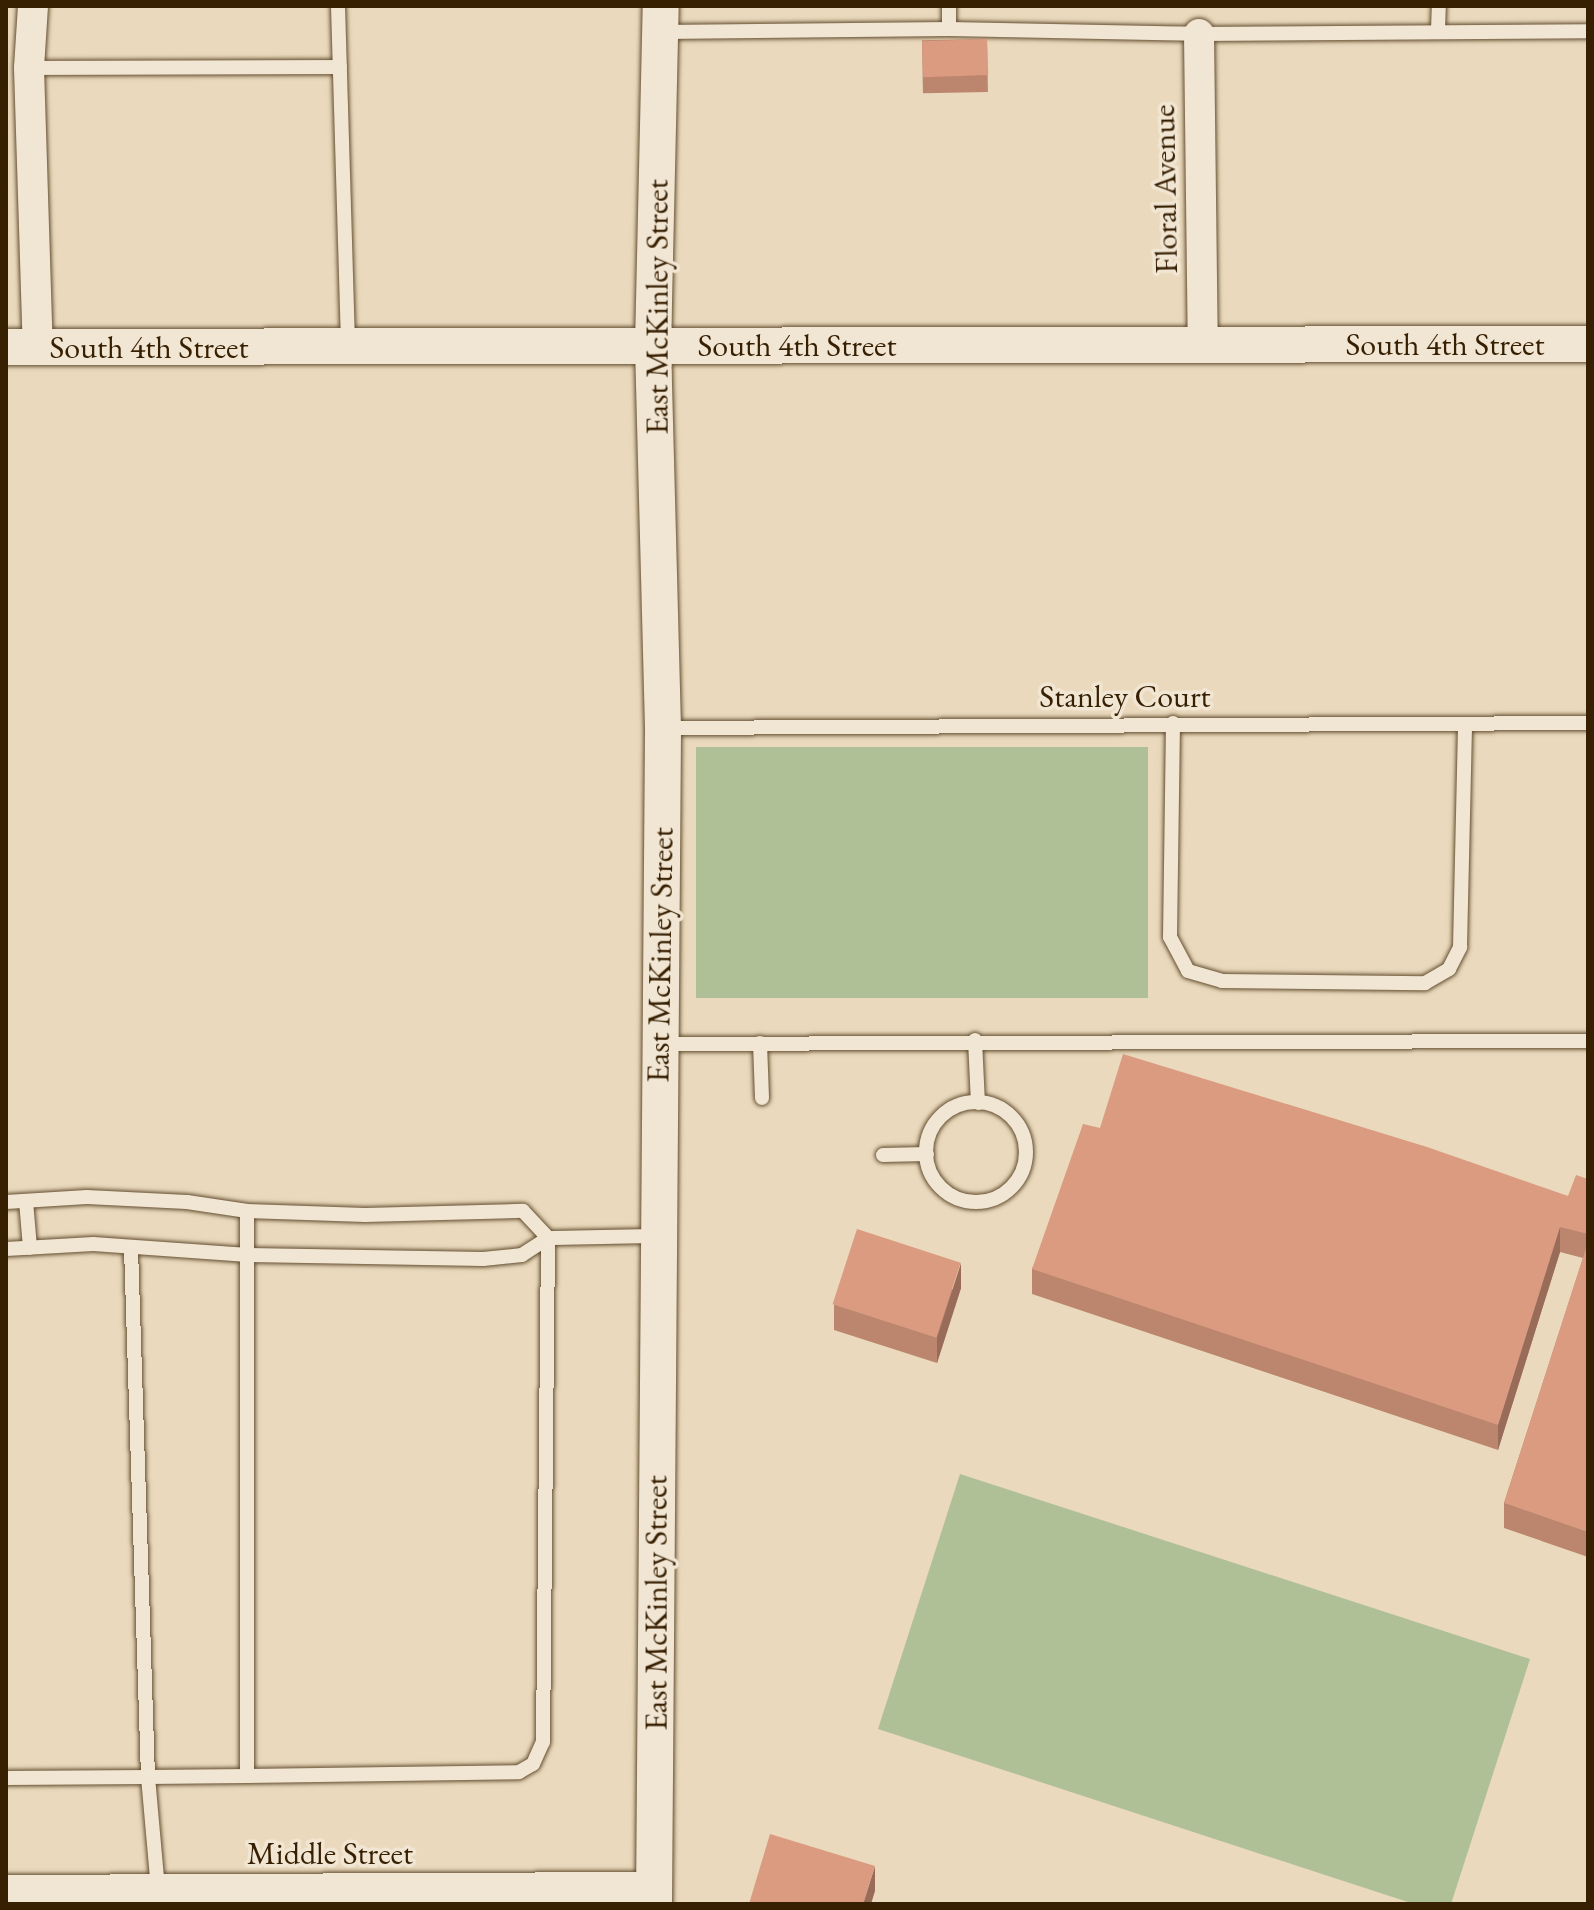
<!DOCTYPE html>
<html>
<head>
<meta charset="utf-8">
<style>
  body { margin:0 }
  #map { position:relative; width:1594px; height:1910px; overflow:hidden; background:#ead9bc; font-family:"EB Garamond",serif }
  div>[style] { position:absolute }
  .green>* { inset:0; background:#b0c096; transform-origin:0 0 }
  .roads { filter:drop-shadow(0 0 2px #644e30) drop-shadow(0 0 2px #644e30) }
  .service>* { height:14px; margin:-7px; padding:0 7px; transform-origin:7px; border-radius:7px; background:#f1e6d3 }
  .service>.ring { margin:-7px; padding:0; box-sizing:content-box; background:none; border:14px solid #f1e6d3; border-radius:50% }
  .minor>* { height:30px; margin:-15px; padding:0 15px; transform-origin:15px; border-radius:15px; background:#f1e6d3 }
  .tertiary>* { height:36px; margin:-18px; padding:0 18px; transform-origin:18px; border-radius:18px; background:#f1e6d3 }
  .wall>* { inset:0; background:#bb856e; transform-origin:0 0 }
  .shaded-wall>* { inset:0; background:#996c5a }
  .building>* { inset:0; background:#da9b80; transform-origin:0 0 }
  span { translate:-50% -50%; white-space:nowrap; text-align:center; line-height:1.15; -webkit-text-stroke:7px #f1e6d3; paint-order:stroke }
  .street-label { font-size:32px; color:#371f02 }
  .frame { position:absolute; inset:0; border:8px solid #371f02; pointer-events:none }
</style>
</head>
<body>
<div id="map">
  <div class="green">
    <i style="left:1148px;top:747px;width:251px;height:452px;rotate:90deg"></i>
    <i style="clip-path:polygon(960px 1474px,1530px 1659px,1451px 1904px,1414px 1904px,878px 1729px)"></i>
  </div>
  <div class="roads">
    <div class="service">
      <i style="left:338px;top:6px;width:339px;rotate:88.3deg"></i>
      <i style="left:949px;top:6px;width:23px;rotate:90deg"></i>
      <i style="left:1438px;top:30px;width:24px;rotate:-88deg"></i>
      <i style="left:662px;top:32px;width:287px;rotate:-0.6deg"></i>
      <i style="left:949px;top:29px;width:250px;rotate:1.1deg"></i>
      <i style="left:1199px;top:34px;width:389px;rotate:-0.4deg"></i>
      <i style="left:29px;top:68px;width:311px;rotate:-0.2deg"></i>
      <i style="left:1173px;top:723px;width:214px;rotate:90.8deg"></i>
      <i style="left:1170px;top:937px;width:38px;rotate:62deg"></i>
      <i style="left:1188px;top:971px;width:35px;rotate:16deg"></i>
      <i style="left:1222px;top:981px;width:203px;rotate:0.6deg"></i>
      <i style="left:1425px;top:983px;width:28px;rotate:-30deg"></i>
      <i style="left:1449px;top:969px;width:25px;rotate:-63deg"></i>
      <i style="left:1460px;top:947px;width:223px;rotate:-88.7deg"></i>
      <i style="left:663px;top:728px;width:925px;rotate:-0.31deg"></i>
      <i style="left:975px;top:1040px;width:63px;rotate:87.3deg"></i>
      <i style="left:760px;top:1043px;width:55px;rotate:87.9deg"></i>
      <i style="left:660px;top:1044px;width:928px;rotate:-0.19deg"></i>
      <i class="ring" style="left:926px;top:1102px;width:86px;height:86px"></i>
      <i style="left:883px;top:1155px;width:44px;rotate:-1.3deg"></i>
      <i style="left:26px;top:1201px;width:47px;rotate:85.1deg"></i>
      <i style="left:6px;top:1202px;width:81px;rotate:-3.5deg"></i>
      <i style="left:87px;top:1197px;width:100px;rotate:2.9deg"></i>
      <i style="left:187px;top:1202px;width:61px;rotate:8.5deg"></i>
      <i style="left:247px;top:1211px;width:118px;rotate:1.9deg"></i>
      <i style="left:365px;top:1215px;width:158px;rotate:-1.5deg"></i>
      <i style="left:523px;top:1211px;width:37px;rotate:47deg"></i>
      <i style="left:548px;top:1238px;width:31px;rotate:147deg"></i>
      <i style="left:522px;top:1255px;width:39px;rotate:174deg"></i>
      <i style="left:483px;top:1259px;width:235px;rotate:-179deg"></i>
      <i style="left:248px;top:1255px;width:155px;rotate:-175.9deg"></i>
      <i style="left:93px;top:1244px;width:87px;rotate:176.7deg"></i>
      <i style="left:131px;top:1248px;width:529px;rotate:88.16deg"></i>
      <i style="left:148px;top:1777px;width:99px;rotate:-0.6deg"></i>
      <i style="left:247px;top:1776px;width:565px;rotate:-90deg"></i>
      <i style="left:247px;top:1776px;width:272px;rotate:-0.8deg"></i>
      <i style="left:519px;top:1772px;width:16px;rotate:-30deg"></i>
      <i style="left:533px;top:1764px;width:24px;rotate:-66deg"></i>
      <i style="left:543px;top:1742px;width:504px;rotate:-89.43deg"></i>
      <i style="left:548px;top:1238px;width:109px;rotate:-1.1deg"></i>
      <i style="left:6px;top:1778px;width:142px;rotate:-0.4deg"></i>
      <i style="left:148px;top:1777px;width:113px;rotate:84.9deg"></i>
    </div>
    <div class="minor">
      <i style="left:33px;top:6px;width:62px;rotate:93.7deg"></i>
      <i style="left:29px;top:68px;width:279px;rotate:88.2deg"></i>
      <i style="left:1199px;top:34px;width:309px;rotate:89.3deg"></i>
      <i style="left:6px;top:1890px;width:648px;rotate:-0.27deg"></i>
    </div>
    <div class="tertiary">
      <i style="left:6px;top:347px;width:1582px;rotate:-0.11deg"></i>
      <i style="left:654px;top:1904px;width:1176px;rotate:-89.56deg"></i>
      <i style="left:663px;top:728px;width:382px;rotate:-91.5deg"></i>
      <i style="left:653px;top:346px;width:340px;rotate:-88.7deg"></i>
    </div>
  </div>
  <div class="wall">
    <i style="left:987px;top:39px;width:53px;height:65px;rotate:89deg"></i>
    <i style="clip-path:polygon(1100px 1128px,1568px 1196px,1588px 1179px,1588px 1557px,1504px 1528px,1504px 1503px,1583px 1258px,1560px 1252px,1498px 1450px,1032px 1294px,1032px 1269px)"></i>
    <i style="clip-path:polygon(961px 1288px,937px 1363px,834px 1330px,834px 1305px)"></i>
  </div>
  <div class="shaded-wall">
    <i style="clip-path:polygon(1560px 1227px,1560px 1252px,1498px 1450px,1498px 1425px)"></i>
    <i style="clip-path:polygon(961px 1263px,961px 1288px,937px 1363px,937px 1338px)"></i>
    <i style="clip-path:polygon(875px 1866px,875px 1891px,871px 1904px,863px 1904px)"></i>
  </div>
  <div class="building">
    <i style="left:987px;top:39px;width:36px;height:65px;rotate:88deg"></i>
    <i style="clip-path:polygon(1123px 1054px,1427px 1147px,1568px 1196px,1576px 1175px,1588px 1179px,1588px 1234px,1560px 1227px,1498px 1425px,1032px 1269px,1083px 1124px,1100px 1128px)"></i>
    <i style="left:857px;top:1229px;width:109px;height:79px;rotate:18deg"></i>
    <i style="clip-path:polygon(1588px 1242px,1588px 1532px,1504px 1503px)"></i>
    <i style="clip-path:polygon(770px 1834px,875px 1866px,863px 1904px,749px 1904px)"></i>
  </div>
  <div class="street-label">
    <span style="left:1165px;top:189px;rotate:-91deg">Floral Avenue</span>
    <span style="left:657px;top:307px;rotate:-90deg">East McKinley Street</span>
    <span style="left:1445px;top:344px">South 4th Street</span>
    <span style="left:797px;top:345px">South 4th Street</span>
    <span style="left:149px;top:347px">South 4th Street</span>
    <span style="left:1125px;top:696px">Stanley Court</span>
    <span style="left:660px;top:955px;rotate:-89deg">East McKinley Street</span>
    <span style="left:656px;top:1603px;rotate:-90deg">East McKinley Street</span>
    <span style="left:330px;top:1853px">Middle Street</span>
  </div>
  <div class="frame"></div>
</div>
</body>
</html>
